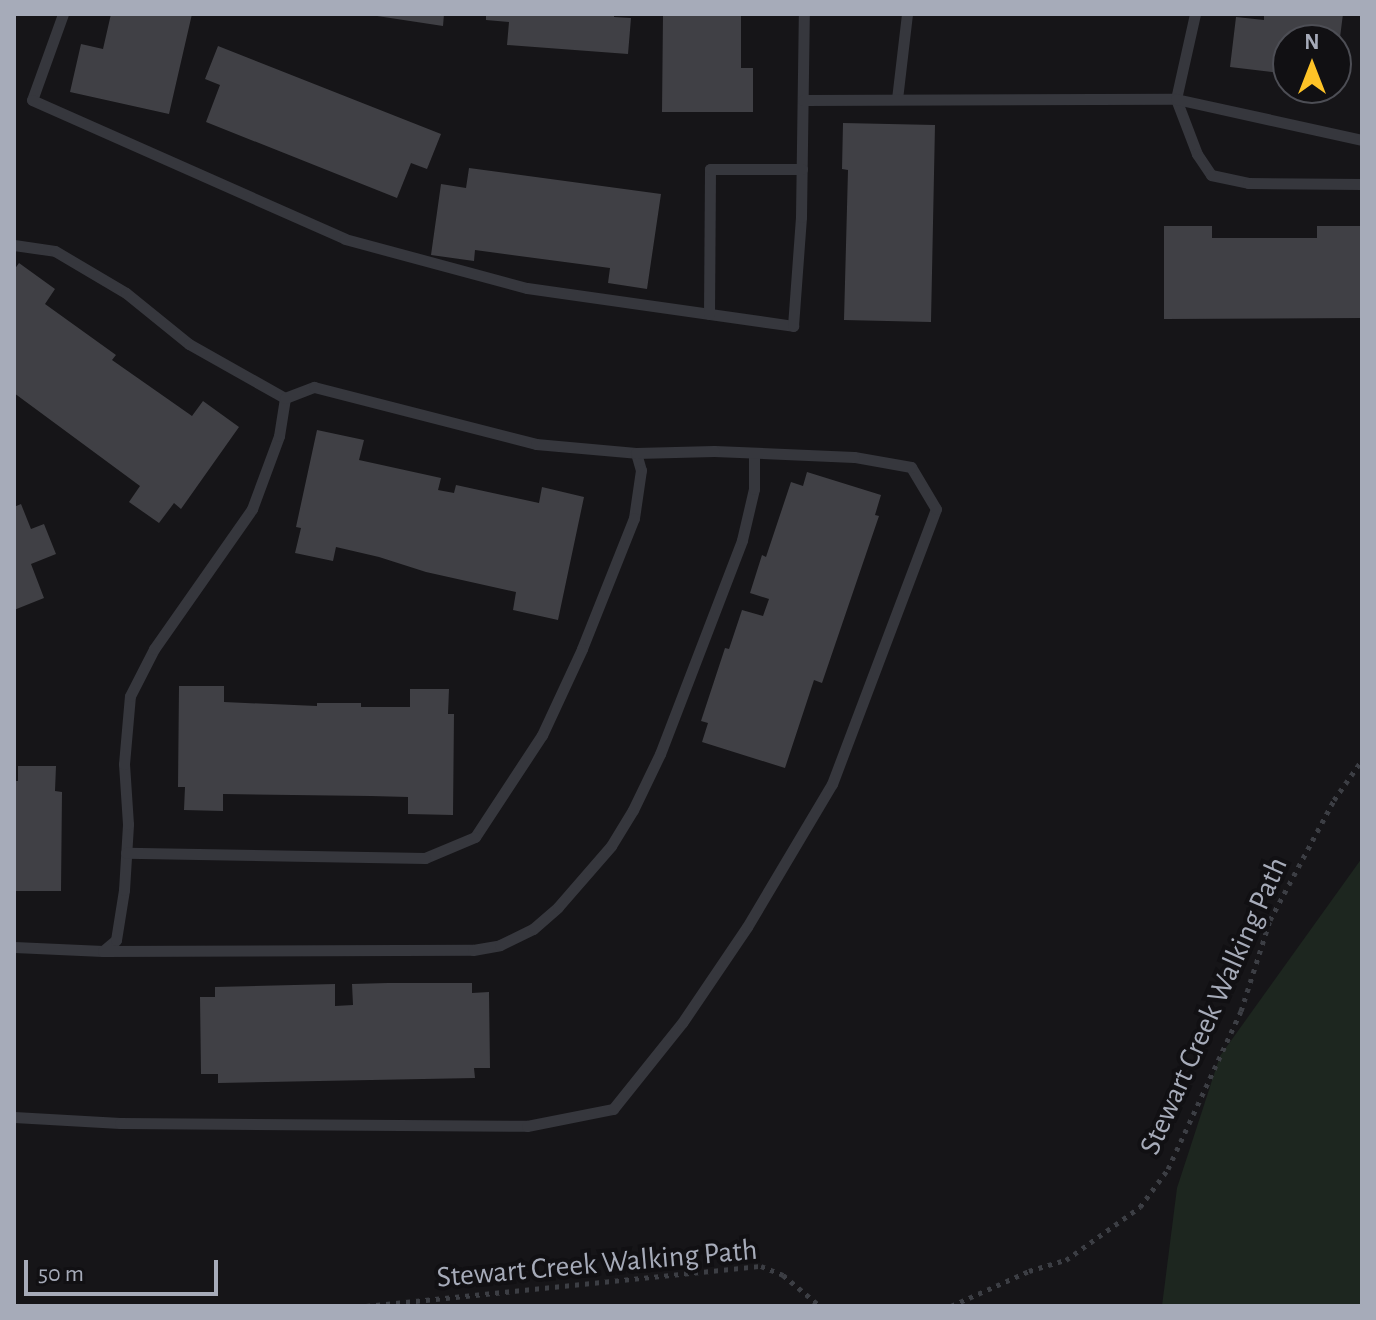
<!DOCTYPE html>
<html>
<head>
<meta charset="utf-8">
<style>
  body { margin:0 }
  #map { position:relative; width:1376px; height:1320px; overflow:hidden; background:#161518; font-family:"Alegreya Sans",sans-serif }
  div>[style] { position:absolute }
  .green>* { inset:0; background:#1d261f }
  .building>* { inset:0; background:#404045 }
  .path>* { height:5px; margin-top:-2.5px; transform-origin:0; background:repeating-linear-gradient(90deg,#3c3e44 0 4px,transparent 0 10px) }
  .service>* { height:11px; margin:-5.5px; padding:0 5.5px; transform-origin:5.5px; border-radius:5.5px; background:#36373d }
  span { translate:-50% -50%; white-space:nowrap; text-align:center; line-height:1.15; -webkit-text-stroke:8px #111013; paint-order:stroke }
  .street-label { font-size:30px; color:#a6abb9 }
  .frame { position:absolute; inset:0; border:16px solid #a6abb9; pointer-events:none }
  .north { position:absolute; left:1272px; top:24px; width:80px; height:80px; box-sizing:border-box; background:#111013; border:2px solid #4d4e55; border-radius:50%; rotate:0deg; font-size:22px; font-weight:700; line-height:32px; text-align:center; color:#a6abb9 }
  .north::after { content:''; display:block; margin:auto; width:28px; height:36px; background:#fec327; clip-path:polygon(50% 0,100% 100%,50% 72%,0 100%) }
  .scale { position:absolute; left:24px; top:1260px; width:194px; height:36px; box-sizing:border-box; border:4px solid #a6abb9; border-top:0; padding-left:10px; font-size:24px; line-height:28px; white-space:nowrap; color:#a6abb9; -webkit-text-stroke:6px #111013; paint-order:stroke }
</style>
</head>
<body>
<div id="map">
  <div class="green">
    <i style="clip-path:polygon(1362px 858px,1362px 1306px,1162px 1306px,1177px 1188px,1220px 1056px)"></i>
  </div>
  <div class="building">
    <i style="clip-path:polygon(111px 14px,192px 14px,169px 114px,70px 92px,81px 44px,103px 49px)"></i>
    <i style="clip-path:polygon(364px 14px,444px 14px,443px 26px)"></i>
    <i style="clip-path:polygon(486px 14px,614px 14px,614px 17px,631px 18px,628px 54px,507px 45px,509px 22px,486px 20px)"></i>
    <i style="clip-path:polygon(663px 14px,741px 14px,741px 68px,753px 68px,753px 112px,662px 112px)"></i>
    <i style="clip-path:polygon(1264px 14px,1343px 14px,1338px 53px,1336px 40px,1288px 40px,1288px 74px,1230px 67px,1236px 17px,1264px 20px)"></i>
    <i style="clip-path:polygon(218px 46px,441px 134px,427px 169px,411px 163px,397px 198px,206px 122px,220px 85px,205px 79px)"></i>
    <i style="clip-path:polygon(843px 123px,935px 125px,931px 322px,844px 320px,848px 170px,842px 169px)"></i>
    <i style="clip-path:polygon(469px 168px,661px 194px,647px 289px,608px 283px,610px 268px,475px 250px,474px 261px,431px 255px,441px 184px,466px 188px)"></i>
    <i style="clip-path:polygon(1164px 226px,1212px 226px,1212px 238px,1317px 238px,1317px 226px,1362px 226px,1362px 318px,1164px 319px)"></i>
    <i style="clip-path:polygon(19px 263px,55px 289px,45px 304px,116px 355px,112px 360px,192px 416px,203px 401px,239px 427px,181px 509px,174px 503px,159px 523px,129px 502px,140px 486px,14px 393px,14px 270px)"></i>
    <i style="clip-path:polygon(317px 430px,364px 440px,359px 460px,441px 478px,438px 490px,454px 493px,456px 485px,539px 503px,542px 487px,584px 497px,558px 620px,513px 610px,516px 592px,426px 572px,379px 557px,336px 547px,333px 561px,295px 553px,301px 528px,296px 527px)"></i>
    <i style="clip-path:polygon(807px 472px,881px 495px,875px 515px,879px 516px,822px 683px,814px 680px,785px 768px,702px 742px,708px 723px,701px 721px,725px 648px,729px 649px,742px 610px,763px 616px,769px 599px,750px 593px,762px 555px,766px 557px,791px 482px,803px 486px)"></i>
    <i style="clip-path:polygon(21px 504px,31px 529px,44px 524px,56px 554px,31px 564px,44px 598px,14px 610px,14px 507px)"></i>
    <i style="clip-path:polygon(179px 686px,224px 686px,224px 702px,317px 706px,317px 703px,361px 703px,361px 707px,410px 707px,410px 689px,449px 689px,448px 714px,454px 714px,453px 815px,408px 814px,408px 797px,371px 796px,223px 794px,223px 811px,184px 810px,185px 787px,178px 787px)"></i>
    <i style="clip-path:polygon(18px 766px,56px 766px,55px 791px,62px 792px,61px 891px,16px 891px,14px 781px,18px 781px)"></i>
    <i style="clip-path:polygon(388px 983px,472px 983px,472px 993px,489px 992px,490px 1068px,474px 1068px,475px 1078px,218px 1083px,218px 1074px,201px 1074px,200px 997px,215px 997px,215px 987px,335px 984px,335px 1006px,353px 1005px,352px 984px)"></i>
  </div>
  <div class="path">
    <i style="left:366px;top:1306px;width:397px;rotate:-5.8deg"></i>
    <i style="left:761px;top:1266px;width:24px;rotate:22deg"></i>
    <i style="left:783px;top:1275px;width:48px;rotate:40deg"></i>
    <i style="left:951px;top:1306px;width:85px;rotate:-24.2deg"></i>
    <i style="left:1029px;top:1271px;width:39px;rotate:-17deg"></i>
    <i style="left:1066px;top:1260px;width:91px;rotate:-35.6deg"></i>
    <i style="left:1140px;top:1207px;width:47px;rotate:-53.6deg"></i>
    <i style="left:1168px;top:1169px;width:174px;rotate:-65.2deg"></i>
    <i style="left:1241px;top:1011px;width:96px;rotate:-72.3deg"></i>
    <i style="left:1270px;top:920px;width:136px;rotate:-61.9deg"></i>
    <i style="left:1334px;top:800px;width:49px;rotate:-55deg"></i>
  </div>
  <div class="service">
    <i style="left:63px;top:14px;width:91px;rotate:109.8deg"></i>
    <i style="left:32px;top:100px;width:342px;rotate:23.9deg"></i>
    <i style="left:345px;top:239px;width:188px;rotate:15.1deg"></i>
    <i style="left:527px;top:288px;width:269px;rotate:8.1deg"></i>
    <i style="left:793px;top:326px;width:109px;rotate:-85.8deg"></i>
    <i style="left:801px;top:217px;width:203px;rotate:-89.2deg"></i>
    <i style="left:1195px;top:14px;width:87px;rotate:102.6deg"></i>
    <i style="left:1176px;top:99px;width:59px;rotate:69.1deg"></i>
    <i style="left:1197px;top:154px;width:25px;rotate:56deg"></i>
    <i style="left:1211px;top:175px;width:38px;rotate:12deg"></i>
    <i style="left:1248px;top:183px;width:114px;rotate:0.5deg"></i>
    <i style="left:897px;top:99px;width:86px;rotate:-83.3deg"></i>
    <i style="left:803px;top:100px;width:373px;rotate:-0.2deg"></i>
    <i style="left:1176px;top:99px;width:190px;rotate:12.4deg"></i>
    <i style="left:14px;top:245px;width:41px;rotate:8.3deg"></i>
    <i style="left:55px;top:251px;width:82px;rotate:30.6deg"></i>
    <i style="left:126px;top:293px;width:81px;rotate:39deg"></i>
    <i style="left:189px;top:344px;width:110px;rotate:29.4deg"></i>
    <i style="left:709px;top:314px;width:145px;rotate:-89.6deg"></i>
    <i style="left:710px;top:169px;width:92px"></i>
    <i style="left:14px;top:947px;width:89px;rotate:2.6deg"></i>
    <i style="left:103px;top:951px;width:17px;rotate:-40deg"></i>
    <i style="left:116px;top:940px;width:51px;rotate:-80.9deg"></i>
    <i style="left:124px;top:890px;width:66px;rotate:-86.5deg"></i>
    <i style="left:128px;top:824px;width:60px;rotate:-93.8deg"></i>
    <i style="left:124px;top:764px;width:68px;rotate:-85deg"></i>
    <i style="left:130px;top:696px;width:53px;rotate:-62.9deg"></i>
    <i style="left:154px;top:649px;width:171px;rotate:-55deg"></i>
    <i style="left:252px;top:509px;width:78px;rotate:-69.7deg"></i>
    <i style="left:279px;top:436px;width:38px;rotate:-81deg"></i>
    <i style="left:285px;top:398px;width:31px;rotate:-21deg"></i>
    <i style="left:314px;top:387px;width:229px;rotate:14.4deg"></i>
    <i style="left:536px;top:444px;width:100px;rotate:5.1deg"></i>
    <i style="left:636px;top:453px;width:18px;rotate:74deg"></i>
    <i style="left:641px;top:470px;width:49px;rotate:98.3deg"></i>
    <i style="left:634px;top:518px;width:141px;rotate:111.7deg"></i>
    <i style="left:582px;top:649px;width:95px;rotate:114.9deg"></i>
    <i style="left:542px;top:735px;width:122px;rotate:123.3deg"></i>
    <i style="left:475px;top:837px;width:54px;rotate:157.2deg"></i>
    <i style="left:425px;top:858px;width:299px;rotate:-179deg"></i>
    <i style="left:103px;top:951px;width:370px;rotate:-0.2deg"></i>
    <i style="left:473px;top:950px;width:27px;rotate:-10deg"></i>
    <i style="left:500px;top:945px;width:37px;rotate:-26deg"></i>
    <i style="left:533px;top:929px;width:33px;rotate:-41deg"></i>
    <i style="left:558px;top:907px;width:81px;rotate:-49deg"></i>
    <i style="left:611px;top:846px;width:42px;rotate:-58.6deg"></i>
    <i style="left:633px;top:810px;width:62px;rotate:-64.3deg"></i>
    <i style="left:660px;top:754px;width:229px;rotate:-69deg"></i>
    <i style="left:742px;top:540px;width:52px;rotate:-76.8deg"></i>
    <i style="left:754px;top:489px;width:36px;rotate:-90deg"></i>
    <i style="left:14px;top:1117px;width:106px;rotate:3.2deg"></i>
    <i style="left:120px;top:1123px;width:407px;rotate:0.4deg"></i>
    <i style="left:527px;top:1126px;width:88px;rotate:-11.2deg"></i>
    <i style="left:613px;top:1109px;width:110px;rotate:-51.3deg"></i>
    <i style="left:682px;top:1023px;width:116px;rotate:-55.9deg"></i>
    <i style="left:747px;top:927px;width:166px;rotate:-59.3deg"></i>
    <i style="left:832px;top:784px;width:294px;rotate:-69.3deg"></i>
    <i style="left:936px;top:509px;width:49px;rotate:-120.8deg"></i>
    <i style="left:911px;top:467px;width:58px;rotate:-170deg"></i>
    <i style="left:854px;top:457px;width:140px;rotate:-177.5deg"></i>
    <i style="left:714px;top:451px;width:78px;rotate:178.5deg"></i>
  </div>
  <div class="street-label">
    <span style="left:1214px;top:1006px;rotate:-66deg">Stewart Creek Walking Path</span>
    <span style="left:597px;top:1264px;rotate:-5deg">Stewart Creek Walking Path</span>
  </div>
  <div class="frame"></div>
  <div class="north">N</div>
  <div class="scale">50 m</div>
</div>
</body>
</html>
